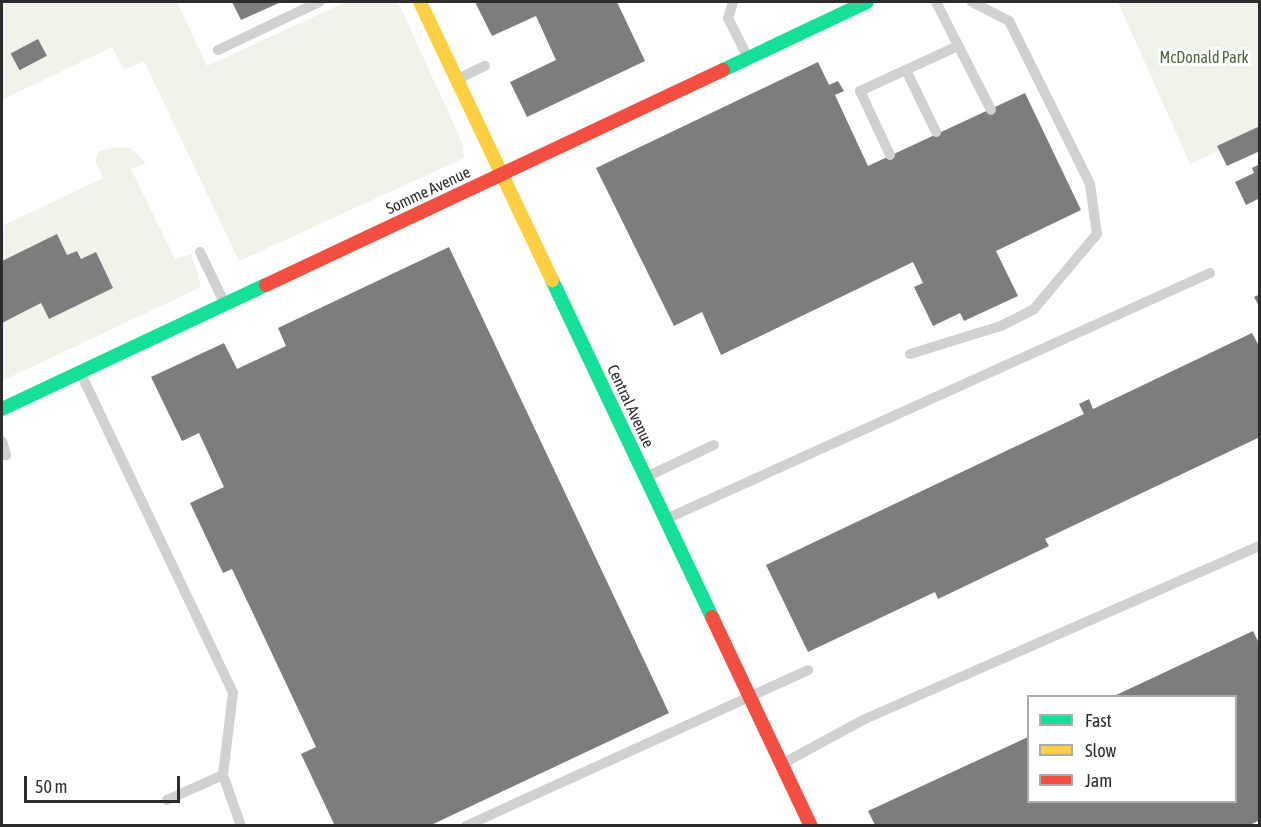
<!DOCTYPE html>
<html>
<head>
<meta charset="utf-8">
<style>
  body { margin:0 }
  #map { position:relative; width:1261px; height:827px; overflow:hidden; background:#fff; font-family:"Asap Condensed",sans-serif }
  div>[style] { position:absolute }
  .green>* { inset:0; background:#eff3ea }
  .building>* { inset:0; background:#7d7d7d; transform-origin:0 0 }
  .lane>* { height:10px; margin:-5px; padding:0 5px; transform-origin:5px; border-radius:5px; background:#d1d1d1 }
  .fast>* { height:14px; margin:-7px; padding:0 7px; transform-origin:7px; border-radius:7px; background:#16e098 }
  .slow>* { height:14px; margin:-7px; padding:0 7px; transform-origin:7px; border-radius:7px; background:#ffcf43 }
  .jam>* { height:14px; margin:-7px; padding:0 7px; transform-origin:7px; border-radius:7px; background:#f24e42 }
  span { translate:-50% -50%; white-space:nowrap; text-align:center; line-height:1.15; -webkit-text-stroke:6px #fff; paint-order:stroke }
  .park-label { font-size:16px; color:#4e663b }
  .street-label { font-size:16px; color:#2c2c2c }
  .frame { position:absolute; inset:0; border:3px solid #2c2c2c; pointer-events:none }
  .legend { position:absolute; left:1027px; top:695px; width:210px; height:108px; box-sizing:border-box; background:#fff; border:2px solid #ababab; margin:0; padding:8px 10px; list-style:none; font-size:18px; color:#2c2c2c }
  .legend li { display:flex; align-items:center; gap:12px; height:30px }
  .legend b { width:30px; border:2px solid #ababab }
  .scale { position:absolute; left:24px; top:776px; width:156px; height:27px; box-sizing:border-box; border:3px solid #2c2c2c; border-top:0; padding-left:8px; font-size:18px; line-height:21px; white-space:nowrap; color:#2c2c2c; -webkit-text-stroke:4px #fff; paint-order:stroke }
</style>
</head>
<body>
<div id="map">
  <div class="green">
    <i style="clip-path:polygon(2px 2px,177px 2px,207px 66px,346px 2px,398px 2px,462px 142px,464px 158px,239px 261px,144px 61px,124px 70px,112px 47px,2px 100px)"></i>
    <i style="clip-path:polygon(1118px 2px,1259px 2px,1259px 132px,1190px 164px)"></i>
    <i style="clip-path:polygon(117px 147px,131px 148px,146px 163px,131px 169px,175px 259px,192px 254px,201px 287px,2px 381px,2px 323px,41px 303px,49px 318px,96px 252px,81px 259px,77px 251px,67px 255px,57px 235px,2px 261px,2px 226px,103px 178px,95px 161px,99px 151px)"></i>
  </div>
  <div class="building">
    <i style="clip-path:polygon(232px 2px,281px 2px,241px 20px)"></i>
    <i style="clip-path:polygon(475px 2px,617px 2px,645px 61px,527px 117px,510px 82px,556px 60px,536px 16px,492px 36px)"></i>
    <i style="left:38px;top:39px;width:19px;height:31px;rotate:62deg"></i>
    <i style="clip-path:polygon(818px 62px,829px 85px,838px 81px,844px 91px,835px 95px,868px 166px,1025px 93px,1081px 210px,996px 251px,1018px 296px,964px 321px,960px 313px,933px 326px,914px 287px,923px 283px,913px 262px,721px 355px,702px 312px,674px 326px,596px 168px)"></i>
    <i style="clip-path:polygon(1260px 126px,1260px 151px,1227px 166px,1217px 146px)"></i>
    <i style="clip-path:polygon(1260px 164px,1260px 198px,1246px 205px,1235px 182px,1254px 173px,1252px 168px)"></i>
    <i style="clip-path:polygon(57px 234px,67px 255px,77px 251px,81px 259px,96px 252px,113px 288px,49px 319px,41px 303px,2px 323px,2px 261px)"></i>
    <i style="clip-path:polygon(449px 247px,669px 713px,429px 826px,335px 826px,301px 754px,316px 747px,232px 569px,223px 573px,190px 503px,224px 487px,199px 433px,182px 441px,151px 377px,224px 343px,237px 369px,286px 346px,278px 328px)"></i>
    <i style="clip-path:polygon(1260px 294px,1260px 308px,1254px 297px)"></i>
    <i style="clip-path:polygon(1252px 333px,1260px 348px,1260px 437px,1045px 539px,1049px 546px,938px 599px,935px 592px,808px 652px,766px 565px,1084px 414px,1079px 404px,1089px 399px,1093px 409px)"></i>
    <i style="clip-path:polygon(1253px 631px,1260px 645px,1260px 820px,1248px 826px,875px 825px,868px 811px,1028px 737px,1028px 802px,1236px 802px,1236px 696px,1114px 696px)"></i>
  </div>
  <div class="lane">
    <i style="left:733px;top:2px;width:17px;rotate:107deg"></i>
    <i style="left:728px;top:18px;width:45px;rotate:63.4deg"></i>
    <i style="left:936px;top:2px;width:121px;rotate:63deg"></i>
    <i style="left:218px;top:50px;width:112px;rotate:-25.4deg"></i>
    <i style="left:906px;top:70px;width:69px;rotate:64.2deg"></i>
    <i style="left:458px;top:79px;width:30px;rotate:-26deg"></i>
    <i style="left:890px;top:155px;width:71px;rotate:-115.1deg"></i>
    <i style="left:860px;top:91px;width:108px;rotate:-24.7deg"></i>
    <i style="left:200px;top:252px;width:55px;rotate:64.4deg"></i>
    <i style="left:910px;top:354px;width:95px;rotate:-17.1deg"></i>
    <i style="left:1001px;top:326px;width:37px;rotate:-27deg"></i>
    <i style="left:1034px;top:309px;width:98px;rotate:-50deg"></i>
    <i style="left:1097px;top:234px;width:50px;rotate:-98deg"></i>
    <i style="left:1090px;top:184px;width:182px;rotate:-116.4deg"></i>
    <i style="left:1009px;top:21px;width:42px;rotate:-152.8deg"></i>
    <i style="left:81px;top:374px;width:353px;rotate:64.5deg"></i>
    <i style="left:233px;top:693px;width:83px;rotate:97deg"></i>
    <i style="left:223px;top:775px;width:54px;rotate:70.6deg"></i>
    <i style="left:2px;top:441px;width:15px;rotate:74deg"></i>
    <i style="left:646px;top:477px;width:75px;rotate:-25.2deg"></i>
    <i style="left:666px;top:519px;width:597px;rotate:-24.33deg"></i>
    <i style="left:782px;top:764px;width:94px;rotate:-28.5deg"></i>
    <i style="left:865px;top:719px;width:431px;rotate:-23.7deg"></i>
    <i style="left:167px;top:800px;width:61px;rotate:-24.1deg"></i>
    <i style="left:466px;top:826px;width:376px;rotate:-24.5deg"></i>
  </div>
  <div class="fast">
    <i style="left:723px;top:70px;width:159px;rotate:-25.3deg"></i>
    <i style="left:552px;top:280px;width:373px;rotate:64.6deg"></i>
    <i style="left:2px;top:409px;width:292px;rotate:-25.2deg"></i>
  </div>
  <div class="slow">
    <i style="left:420px;top:2px;width:308px;rotate:64.6deg"></i>
  </div>
  <div class="jam">
    <i style="left:266px;top:285px;width:505px;rotate:-25.2deg"></i>
    <i style="left:712px;top:617px;width:231px;rotate:64.7deg"></i>
  </div>
  <div class="park-label">
    <span style="left:1204px;top:57px">McDonald Park</span>
  </div>
  <div class="street-label">
    <span style="left:428px;top:190px;rotate:-25deg">Somme Avenue</span>
    <span style="left:631px;top:406px;rotate:65deg">Central Avenue</span>
  </div>
  <div class="frame"></div>
  <ul class="legend">
  <li><b style="height:8px;background:#16e098"></b>Fast</li>
  <li><b style="height:8px;background:#ffcf43"></b>Slow</li>
  <li><b style="height:8px;background:#f24e42"></b>Jam</li>
  </ul>
  <div class="scale">50 m</div>
</div>
</body>
</html>
